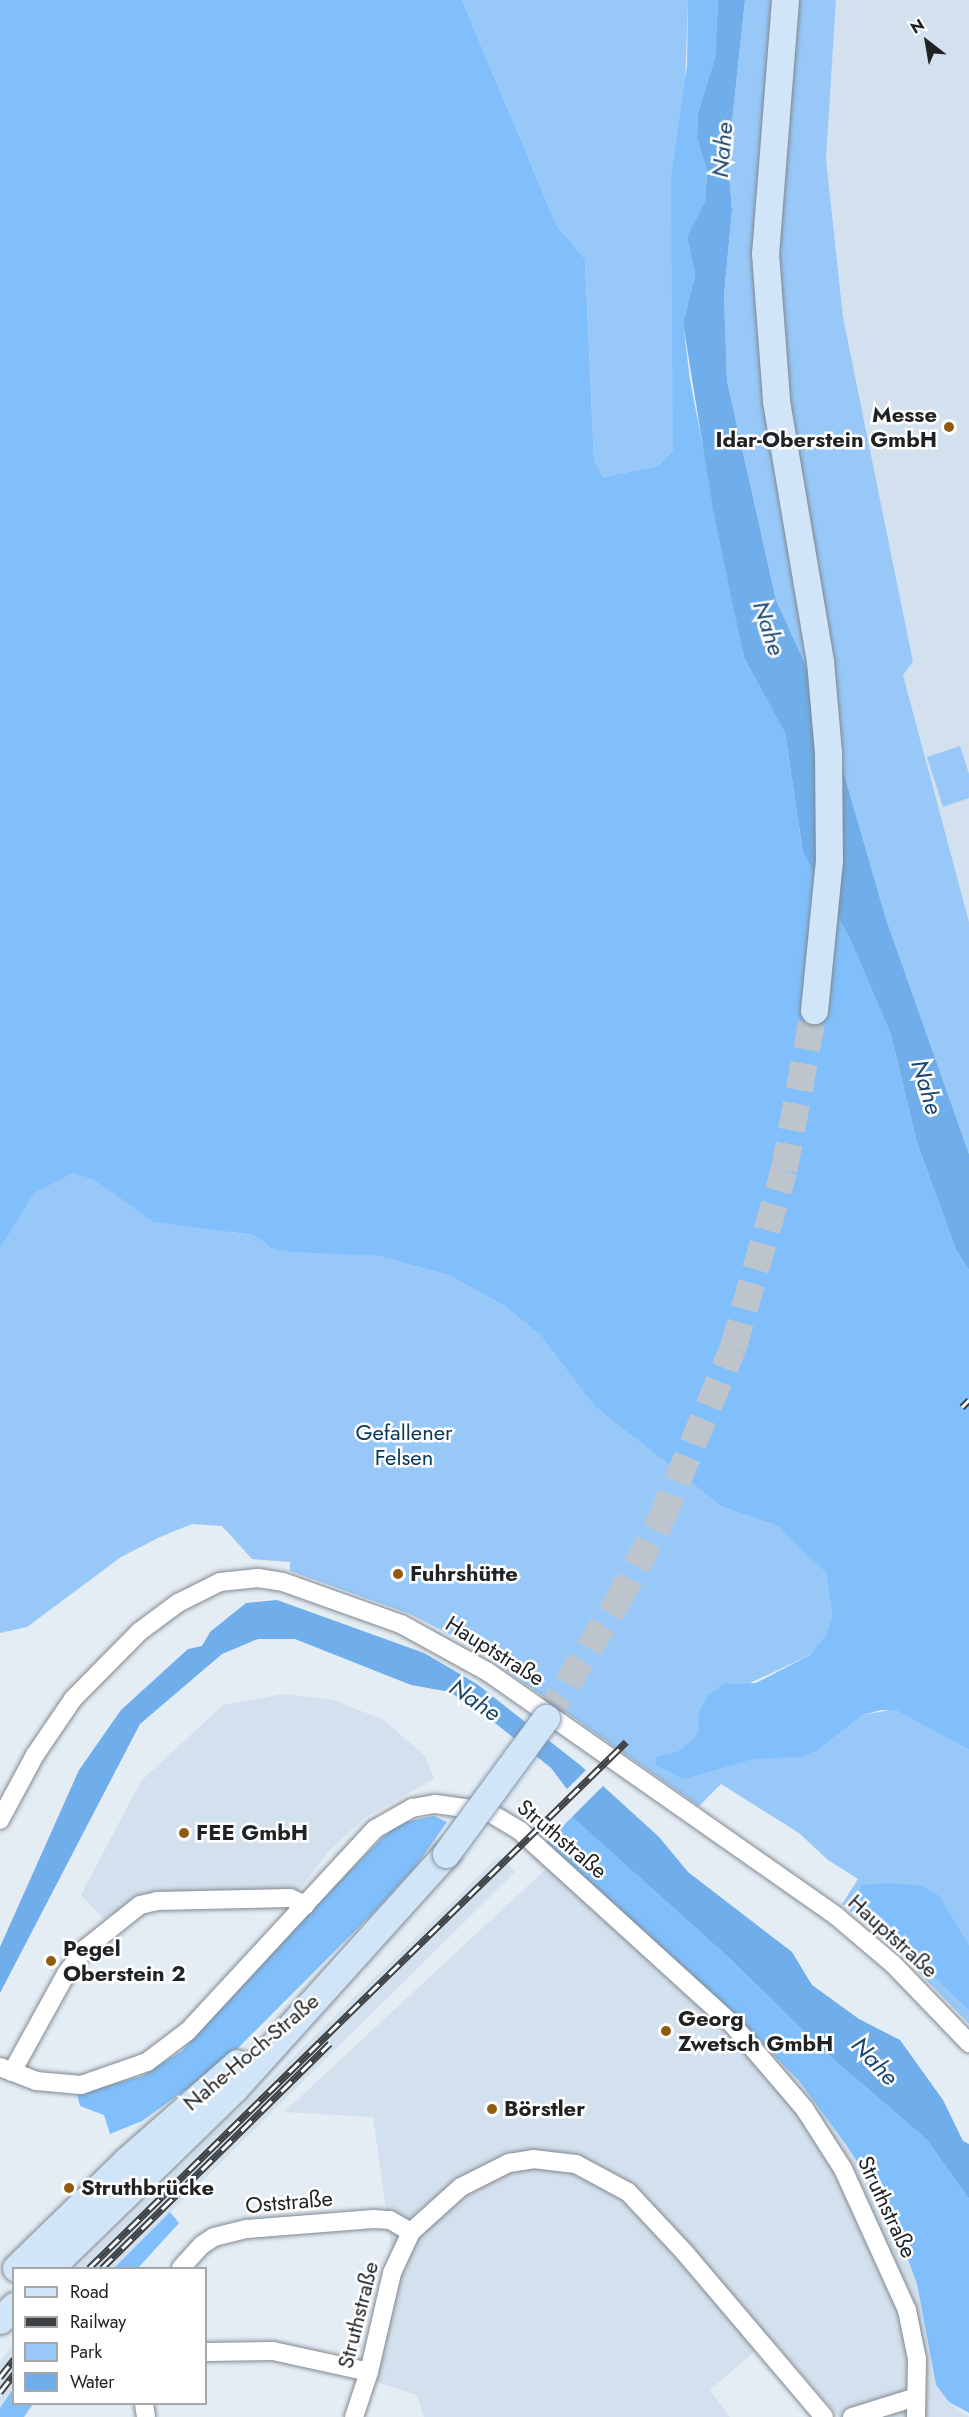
<!DOCTYPE html>
<html>
<head>
<meta charset="utf-8">
<style>
  body { margin:0 }
  #map { position:relative; width:969px; height:2417px; overflow:hidden; background:#e4ecf4; font-family:Jost,sans-serif }
  div>[style] { position:absolute }
  .built>* { inset:0; background:#d3e0ed }
  .green>* { inset:0; background:#98c8f8 }
  .forest>* { inset:0; background:#80bffc }
  .water>* { inset:0; background:#6faeea }
  .pier>* { inset:0; background:#e4ecf4 }
  .primary-tunnel>* { height:27px; margin-top:-13.5px; transform-origin:0; background:repeating-linear-gradient(90deg,#bdc4cb 0 27px,transparent 0 41px) }
  .roads { filter:drop-shadow(0 0 2px #828990) drop-shadow(0 0 2px #828990) }
  .street>* { height:18px; margin:-9px; padding:0 9px; transform-origin:9px; border-radius:9px; background:#fff }
  .primary>* { height:27px; margin:-13.5px; padding:0 13.5px; transform-origin:13.5px; border-radius:13.5px; background:#d1e5f8 }
  .rail>* { height:7px; margin-top:-3.5px; transform-origin:0; background:repeating-linear-gradient(90deg,#fff 0 14px,#3d4144 0 28px); box-sizing:border-box; border-block:2px solid #3d4144 }
  .bridges { filter:drop-shadow(0 0 2px #8095ab) drop-shadow(0 0 2px #8095ab) }
  .primary-bridge>* { height:27px; margin:-13.5px; padding:0 13.5px; transform-origin:13.5px; border-radius:13.5px; background:#d1e5f8 }
  .dots>* { width:16px; height:16px; translate:-50% -50%; box-sizing:border-box; border:3px solid #fff; border-radius:50% }
  span { translate:-50% -50%; white-space:nowrap; text-align:center; line-height:1.15; -webkit-text-stroke:5px #fff; paint-order:stroke }
  .poi-label { font-size:22px; color:#202325; font-weight:700 }
  .right { translate:-100% -50%; text-align:right }
  .left { translate:0 -50%; text-align:left }
  .park-label { font-size:22px; color:#093960 }
  .street-label { font-size:22px; color:#202325 }
  .water-label { font-size:24px; color:#1a476f; font-style:italic }
  .legend { position:absolute; left:12px; top:2267px; width:195px; height:138px; box-sizing:border-box; background:#fff; border:2px solid #a6a7a8; margin:0; padding:8px 10px; list-style:none; font-size:18px; color:#202325 }
  .legend li { display:flex; align-items:center; gap:12px; height:30px }
  .legend b { width:30px; border:2px solid #a6a7a8 }
  .north { position:absolute; left:897px; top:12px; width:60px; height:60px; -webkit-text-stroke:4px #fff; paint-order:stroke; rotate:329deg; font-size:16px; font-weight:700; line-height:24px; text-align:center; color:#202325 }
  .north::after { content:''; display:block; margin:auto; width:21px; height:27px; background:#202325; clip-path:polygon(50% 0,100% 100%,50% 72%,0 100%) }
</style>
</head>
<body>
<div id="map">
  <div class="built">
    <i style="clip-path:polygon(836px 0,969px 0,969px 922px,903px 675px,913px 662px,843px 317px,826px 159px)"></i>
    <i style="clip-path:polygon(284px 1694px,333px 1700px,384px 1720px,425px 1756px,434px 1779px,363px 1819px,328px 1852px,297px 1893px,142px 1898px,104px 1919px,81px 1895px,141px 1781px,223px 1705px)"></i>
    <i style="clip-path:polygon(543px 1845px,749px 2030px,799px 2081px,847px 2146px,893px 2218px,917px 2284px,936px 2385px,949px 2402px,969px 2417px,839px 2417px,770px 2338px,710px 2390px,730px 2417px,424px 2417px,417px 2395px,374px 2381px,397px 2287px,373px 2117px,284px 2112px,545px 1870px,531px 1857px)"></i>
    <i style="clip-path:polygon(499px 1856px,515px 1872px,114px 2268px,77px 2268px)"></i>
    <i style="clip-path:polygon(13px 2344px,13px 2389px,0 2408px,0 2362px)"></i>
  </div>
  <div class="green">
    <i style="clip-path:polygon(462px 0,688px 0,673px 450px,658px 466px,603px 477px,594px 460px,585px 259px,557px 226px)"></i>
    <i style="clip-path:polygon(745px 0,836px 0,826px 159px,843px 317px,913px 662px,903px 675px,969px 922px,969px 1154px,886px 919px,825px 708px,776px 600px,727px 381px,724px 295px,732px 210px,728px 160px)"></i>
    <i style="clip-path:polygon(960px 746px,969px 774px,969px 798px,943px 807px,927px 757px)"></i>
    <i style="clip-path:polygon(29px 1144px,231px 1232px,254px 1235px,271px 1248px,378px 1256px,448px 1275px,505px 1306px,541px 1336px,594px 1406px,722px 1507px,778px 1526px,794px 1540px,826px 1573px,832px 1613px,828px 1634px,810px 1655px,750px 1683px,818px 1750px,863px 1715px,895px 1709px,969px 1750px,969px 2024px,902px 1955px,842px 1904px,858px 1879px,828px 1860px,799px 1833px,721px 1784px,699px 1806px,470px 1645px,410px 1614px,290px 1571px,290px 1562px,252px 1559px,222px 1526px,192px 1524px,160px 1537px,121px 1557px,27px 1627px,0 1633px,0 1172px)"></i>
  </div>
  <div class="forest">
    <i style="clip-path:polygon(0 0,462px 0,557px 226px,585px 259px,594px 460px,603px 477px,658px 466px,673px 450px,671px 179px,687px 66px,688px 0,718px 0,715px 57px,698px 113px,697px 138px,707px 172px,705px 201px,687px 236px,695px 275px,683px 323px,690px 380px,744px 658px,785px 733px,803px 853px,850px 939px,891px 1035px,917px 1143px,956px 1250px,969px 1270px,969px 1750px,896px 1710px,881px 1710px,863px 1715px,818px 1750px,800px 1757px,753px 1759px,684px 1779px,656px 1765px,656px 1757px,677px 1752px,691px 1742px,698px 1732px,699px 1712px,708px 1695px,724px 1684px,756px 1683px,810px 1655px,827px 1634px,832px 1614px,826px 1573px,778px 1526px,722px 1507px,594px 1406px,541px 1336px,505px 1306px,448px 1275px,378px 1256px,295px 1252px,271px 1248px,254px 1235px,154px 1222px,93px 1179px,73px 1173px,34px 1193px,0 1248px)"></i>
    <i style="clip-path:polygon(434px 1816px,447px 1822px,416px 1866px,374px 1912px,224px 2062px,142px 2121px,110px 2134px,104px 2115px,80px 2106px,77px 2094px,142px 2076px,182px 2051px,259px 1963px,382px 1838px,399px 1823px)"></i>
    <i style="clip-path:polygon(572px 1817px,727px 1956px,824px 2051px,927px 2140px,969px 2199px,969px 2413px,949px 2402px,936px 2385px,917px 2284px,893px 2218px,847px 2146px,799px 2081px,749px 2030px,543px 1845px)"></i>
    <i style="clip-path:polygon(889px 1883px,922px 1886px,939px 1896px,969px 1946px,969px 2010px,859px 1906px,855px 1898px,862px 1885px)"></i>
    <i style="clip-path:polygon(170px 2212px,179px 2223px,138px 2268px,114px 2268px)"></i>
    <i style="clip-path:polygon(13px 2389px,14px 2404px,33px 2404px,24px 2417px,0 2417px,0 2408px)"></i>
  </div>
  <div class="water">
    <i style="clip-path:polygon(718px 0,745px 0,728px 160px,732px 210px,724px 295px,727px 381px,776px 600px,825px 708px,886px 919px,969px 1154px,969px 1270px,956px 1250px,917px 1143px,891px 1035px,850px 939px,803px 853px,785px 733px,744px 658px,713px 509px,683px 323px,695px 275px,687px 236px,705px 201px,707px 172px,697px 138px,698px 113px,715px 57px)"></i>
    <i style="clip-path:polygon(277px 1600px,424px 1653px,477px 1684px,580px 1765px,659px 1837px,688px 1872px,792px 1952px,812px 1985px,859px 2019px,900px 2040px,943px 2100px,963px 2141px,969px 2144px,969px 2199px,927px 2140px,824px 2051px,727px 1956px,572px 1817px,579px 1805px,551px 1768px,489px 1718px,450px 1692px,411px 1685px,295px 1639px,258px 1639px,222px 1654px,140px 1724px,0 1993px,0 1947px,79px 1770px,121px 1710px,188px 1649px,202px 1646px,210px 1632px,246px 1603px)"></i>
  </div>
  <div class="pier">
    <i style="clip-path:polygon(588px 1768px,605px 1784px,570px 1819px,576px 1805px,565px 1791px)"></i>
  </div>
  <div class="primary-tunnel">
    <i style="left:546px;top:1718px;width:136px;rotate:-58.5deg"></i>
    <i style="left:617px;top:1602px;width:94px;rotate:-62.1deg"></i>
    <i style="left:661px;top:1519px;width:186px;rotate:-67.2deg"></i>
    <i style="left:733px;top:1348px;width:185px;rotate:-74deg"></i>
    <i style="left:784px;top:1170px;width:163px;rotate:-79.4deg"></i>
  </div>
  <div class="roads">
    <div class="street">
      <i style="left:0;top:1820px;width:74px;rotate:-61.7deg"></i>
      <i style="left:35px;top:1755px;width:68px;rotate:-55.8deg"></i>
      <i style="left:73px;top:1699px;width:94px;rotate:-45.4deg"></i>
      <i style="left:139px;top:1632px;width:49px;rotate:-36.6deg"></i>
      <i style="left:178px;top:1603px;width:47px;rotate:-26.6deg"></i>
      <i style="left:220px;top:1582px;width:38px;rotate:-6deg"></i>
      <i style="left:258px;top:1578px;width:25px;rotate:9deg"></i>
      <i style="left:283px;top:1582px;width:125px;rotate:19.6deg"></i>
      <i style="left:401px;top:1624px;width:99px;rotate:28.9deg"></i>
      <i style="left:488px;top:1672px;width:424px;rotate:35deg"></i>
      <i style="left:835px;top:1915px;width:76px;rotate:40.2deg"></i>
      <i style="left:893px;top:1964px;width:110px;rotate:46.1deg"></i>
      <i style="left:0;top:2067px;width:39px;rotate:21deg"></i>
      <i style="left:36px;top:2081px;width:45px;rotate:5.1deg"></i>
      <i style="left:81px;top:2085px;width:70px;rotate:-19.2deg"></i>
      <i style="left:147px;top:2062px;width:51px;rotate:-37.1deg"></i>
      <i style="left:188px;top:2031px;width:275px;rotate:-47.2deg"></i>
      <i style="left:375px;top:1829px;width:43px;rotate:-29.6deg"></i>
      <i style="left:412px;top:1808px;width:23px;rotate:-10deg"></i>
      <i style="left:435px;top:1804px;width:52px;rotate:7.7deg"></i>
      <i style="left:487px;top:1811px;width:39px;rotate:31deg"></i>
      <i style="left:520px;top:1831px;width:287px;rotate:42.3deg"></i>
      <i style="left:732px;top:2024px;width:111px;rotate:49.4deg"></i>
      <i style="left:804px;top:2108px;width:72px;rotate:57.4deg"></i>
      <i style="left:843px;top:2169px;width:155px;rotate:65.6deg"></i>
      <i style="left:907px;top:2310px;width:50px;rotate:78.5deg"></i>
      <i style="left:917px;top:2359px;width:58px;rotate:91deg"></i>
      <i style="left:12px;top:2072px;width:112px;rotate:-61.1deg"></i>
      <i style="left:66px;top:1974px;width:31px;rotate:-53deg"></i>
      <i style="left:85px;top:1949px;width:70px;rotate:-38.7deg"></i>
      <i style="left:140px;top:1905px;width:17px;rotate:-13deg"></i>
      <i style="left:157px;top:1901px;width:133px;rotate:-1.3deg"></i>
      <i style="left:290px;top:1898px;width:17px;rotate:25deg"></i>
      <i style="left:181px;top:2268px;width:31px;rotate:-48deg"></i>
      <i style="left:202px;top:2245px;width:14px;rotate:-34deg"></i>
      <i style="left:214px;top:2237px;width:34px;rotate:-14deg"></i>
      <i style="left:247px;top:2229px;width:127px;rotate:-4.5deg"></i>
      <i style="left:374px;top:2219px;width:16px;rotate:4deg"></i>
      <i style="left:390px;top:2220px;width:24px;rotate:30deg"></i>
      <i style="left:206px;top:2352px;width:67px;rotate:-0.9deg"></i>
      <i style="left:273px;top:2351px;width:98px;rotate:12.3deg"></i>
      <i style="left:144px;top:2404px;width:13px;rotate:81deg"></i>
      <i style="left:354px;top:2417px;width:47px;rotate:-71.6deg"></i>
      <i style="left:369px;top:2372px;width:102px;rotate:-76.9deg"></i>
      <i style="left:392px;top:2273px;width:45px;rotate:-65.1deg"></i>
      <i style="left:411px;top:2232px;width:67px;rotate:-42deg"></i>
      <i style="left:461px;top:2187px;width:54px;rotate:-26.6deg"></i>
      <i style="left:509px;top:2163px;width:24px;rotate:-9deg"></i>
      <i style="left:533px;top:2159px;width:43px;rotate:6.6deg"></i>
      <i style="left:576px;top:2164px;width:59px;rotate:28.3deg"></i>
      <i style="left:628px;top:2192px;width:83px;rotate:46.9deg"></i>
      <i style="left:685px;top:2253px;width:215px;rotate:49.7deg"></i>
      <i style="left:852px;top:2417px;width:67px;rotate:-17.4deg"></i>
    </div>
    <div class="primary">
      <i style="left:785px;top:0;width:254px;rotate:94.5deg"></i>
      <i style="left:765px;top:253px;width:148px;rotate:85.7deg"></i>
      <i style="left:776px;top:401px;width:264px;rotate:80.4deg"></i>
      <i style="left:820px;top:661px;width:91px;rotate:85deg"></i>
      <i style="left:828px;top:752px;width:108px;rotate:89.5deg"></i>
      <i style="left:829px;top:860px;width:151px;rotate:95.7deg"></i>
      <i style="left:16px;top:2268px;width:153px;rotate:-44.2deg"></i>
      <i style="left:126px;top:2161px;width:148px;rotate:-41.4deg"></i>
      <i style="left:50px;top:2268px;width:258px;rotate:-44.2deg"></i>
      <i style="left:235px;top:2088px;width:315px;rotate:-48deg"></i>
      <i style="left:0;top:2320px;width:20px;rotate:-45deg"></i>
    </div>
  </div>
  <div class="rail">
    <i style="left:962px;top:1407px;width:10px;rotate:-45deg"></i>
    <i style="left:89px;top:2268px;width:752px;rotate:-44.41deg"></i>
    <i style="left:102px;top:2268px;width:320px;rotate:-44.6deg"></i>
    <i style="left:0;top:2377px;width:23px;rotate:-52deg"></i>
    <i style="left:0;top:2392px;width:23px;rotate:-52deg"></i>
  </div>
  <div class="bridges">
    <div class="primary-bridge">
      <i style="left:446px;top:1854px;width:169px;rotate:-53.7deg"></i>
    </div>
  </div>
  <div class="dots">
    <i style="left:949px;top:427px;background:#915b0f"></i>
    <i style="left:398px;top:1574px;background:#915b0f"></i>
    <i style="left:184px;top:1833px;background:#915b0f"></i>
    <i style="left:51px;top:1961px;background:#915b0f"></i>
    <i style="left:666px;top:2031px;background:#915b0f"></i>
    <i style="left:492px;top:2109px;background:#915b0f"></i>
    <i style="left:69px;top:2188px;background:#915b0f"></i>
  </div>
  <div class="poi-label">
    <span class="right" style="left:937px;top:427px">Messe<br>Idar-Oberstein GmbH</span>
    <span class="left" style="left:410px;top:1574px">Fuhrshütte</span>
    <span class="left" style="left:196px;top:1833px">FEE GmbH</span>
    <span class="left" style="left:63px;top:1961px">Pegel<br>Oberstein 2</span>
    <span class="left" style="left:678px;top:2031px">Georg<br>Zwetsch GmbH</span>
    <span class="left" style="left:504px;top:2109px">Börstler</span>
    <span class="left" style="left:81px;top:2188px">Struthbrücke</span>
  </div>
  <div class="park-label">
    <span style="left:404px;top:1445px">Gefallener<br>Felsen</span>
  </div>
  <div class="street-label">
    <span style="left:495px;top:1651px;rotate:32deg">Hauptstraße</span>
    <span style="left:562px;top:1839px;rotate:40deg">Struthstraße</span>
    <span style="left:893px;top:1936px;rotate:42deg">Hauptstraße</span>
    <span style="left:251px;top:2052px;rotate:-40deg">Nahe-Hoch-Straße</span>
    <span style="left:289px;top:2202px;rotate:-5deg">Oststraße</span>
    <span style="left:887px;top:2207px;rotate:65deg">Struthstraße</span>
    <span style="left:358px;top:2315px;rotate:-76deg">Struthstraße</span>
  </div>
  <div class="water-label">
    <span style="left:722px;top:150px;rotate:-85deg">Nahe</span>
    <span style="left:769px;top:628px;rotate:72deg">Nahe</span>
    <span style="left:927px;top:1087px;rotate:73deg">Nahe</span>
    <span style="left:475px;top:1700px;rotate:34deg">Nahe</span>
    <span style="left:875px;top:2061px;rotate:47deg">Nahe</span>
  </div>
  <ul class="legend">
  <li><b style="height:8px;background:#d1e5f8"></b>Road</li>
  <li><b style="height:8px;background:#3d4144"></b>Railway</li>
  <li><b style="height:16px;background:#98c8f8"></b>Park</li>
  <li><b style="height:16px;background:#6faeea"></b>Water</li>
  </ul>
  <div class="north">N</div>
</div>
</body>
</html>
